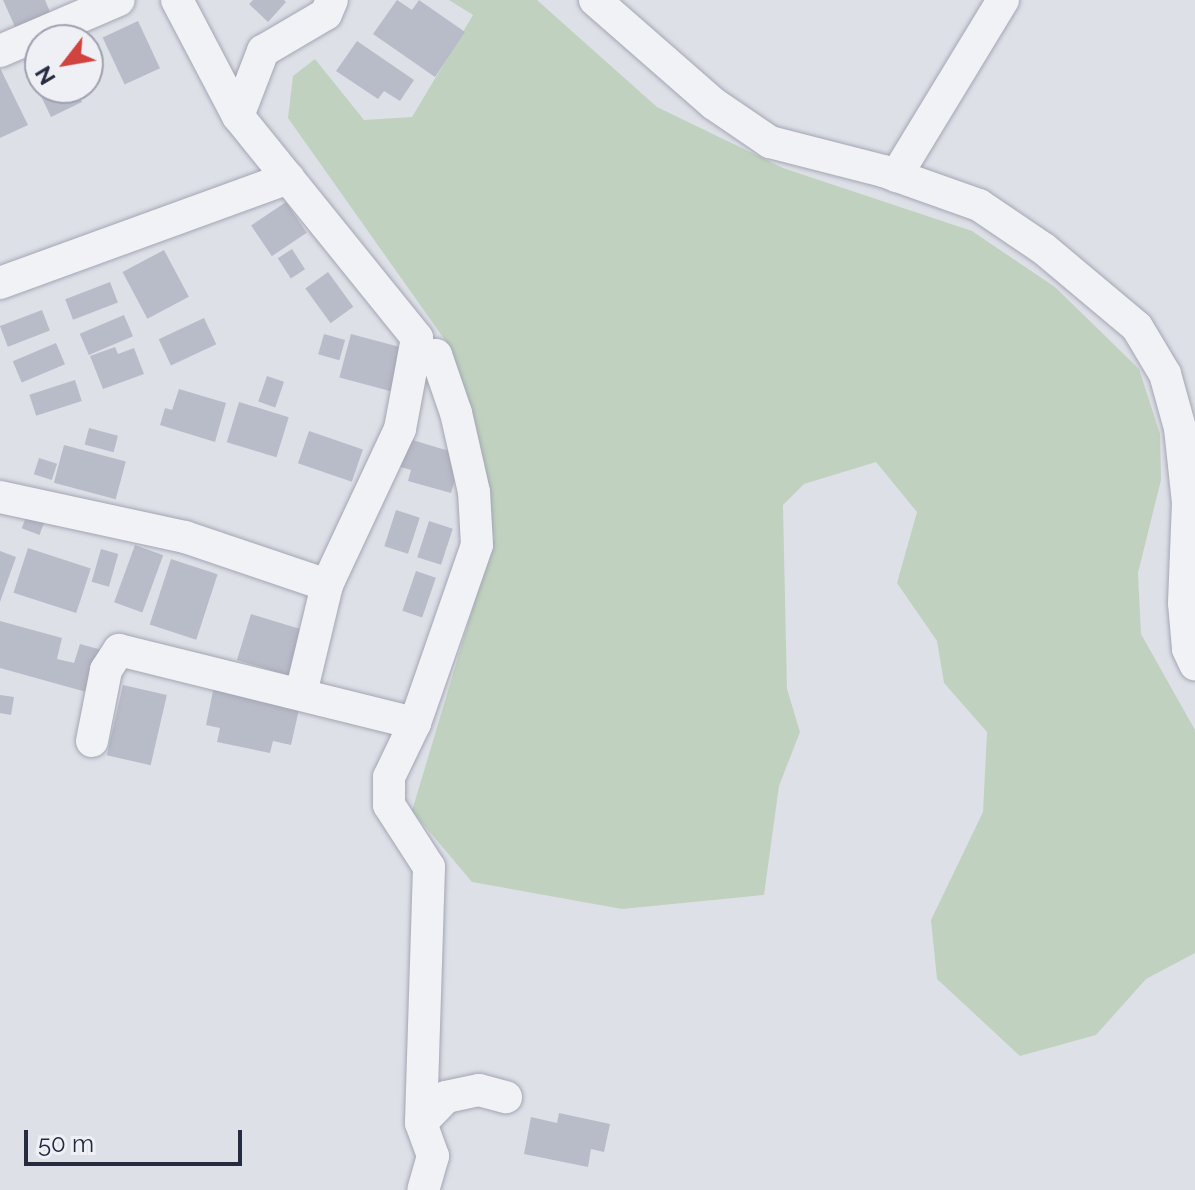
<!DOCTYPE html>
<html>
<head>
<meta charset="utf-8">
<style>
  body { margin:0 }
  #map { position:relative; width:1195px; height:1190px; overflow:hidden; background:#dee0e8; font-family:Raleway,sans-serif }
  div>[style] { position:absolute }
  .green>* { inset:0; background:#c0d2bf }
  .building>* { inset:0; background:#b8bbc8; transform-origin:0 0 }
  .roads { filter:drop-shadow(0 0 2px #a3a6b2) drop-shadow(0 0 2px #a3a6b2) }
  .minor>* { height:32px; margin:-16px; padding:0 16px; transform-origin:16px; border-radius:16px; background:#f1f2f6 }
  span { translate:-50% -50%; white-space:nowrap; text-align:center; line-height:1.15; -webkit-text-stroke:7px #eef0f6; paint-order:stroke }
  .north { position:absolute; left:24px; top:24px; width:80px; height:80px; box-sizing:border-box; background:#eef0f6; border:2px solid #9ea1ad; border-radius:50%; rotate:239deg; font-size:22px; font-weight:700; line-height:32px; text-align:center; color:#272b3f }
  .north::after { content:''; display:block; margin:auto; width:28px; height:36px; background:#d1433f; clip-path:polygon(50% 0,100% 100%,50% 72%,0 100%) }
  .scale { position:absolute; left:24px; top:1130px; width:218px; height:36px; box-sizing:border-box; border:4px solid #272b3f; border-top:0; padding-left:10px; font-size:24px; line-height:28px; white-space:nowrap; color:#272b3f; -webkit-text-stroke:6px #eef0f6; paint-order:stroke }
</style>
</head>
<body>
<div id="map">
  <div class="green">
    <i style="clip-path:polygon(449px 0,537px 0,657px 107px,783px 168px,972px 231px,1055px 287px,1139px 369px,1160px 434px,1161px 480px,1138px 573px,1141px 634px,1195px 730px,1195px 953px,1146px 979px,1096px 1035px,1020px 1056px,937px 979px,931px 920px,983px 812px,987px 732px,944px 683px,937px 641px,897px 583px,917px 512px,876px 462px,804px 484px,783px 505px,787px 689px,800px 732px,779px 786px,764px 895px,622px 909px,472px 882px,412px 811px,494px 537px,447px 343px,288px 118px,293px 76px,315px 59px,364px 120px,412px 117px,473px 15px)"></i>
  </div>
  <div class="building">
    <i style="clip-path:polygon(3px 0,45px 0,50px 12px,16px 29px)"></i>
    <i style="clip-path:polygon(253px 0,284px 0,286px 2px,268px 22px,249px 4px)"></i>
    <i style="clip-path:polygon(397px 0,412px 10px,419px 0,465px 32px,435px 77px,373px 34px)"></i>
    <i style="left:138px;top:21px;width:52px;height:39px;rotate:65deg"></i>
    <i style="clip-path:polygon(357px 41px,414px 80px,400px 101px,384px 91px,378px 99px,336px 71px)"></i>
    <i style="clip-path:polygon(40px 63px,40px 88px,75px 88px,82px 102px,51px 117px,28px 69px)"></i>
    <i style="clip-path:polygon(0 68px,28px 125px,0 138px)"></i>
    <i style="left:286px;top:202px;width:37px;height:42px;rotate:56deg"></i>
    <i style="left:292px;top:249px;width:24px;height:17px;rotate:57deg"></i>
    <i style="left:164px;top:250px;width:53px;height:47px;rotate:62deg"></i>
    <i style="left:328px;top:272px;width:43px;height:28px;rotate:54deg"></i>
    <i style="left:110px;top:282px;width:22px;height:48px;rotate:69deg"></i>
    <i style="left:42px;top:310px;width:22px;height:45px;rotate:69deg"></i>
    <i style="left:124px;top:315px;width:23px;height:48px;rotate:67deg"></i>
    <i style="left:204px;top:318px;width:29px;height:50px;rotate:65deg"></i>
    <i style="left:324px;top:334px;width:22px;height:21px;rotate:16deg"></i>
    <i style="left:351px;top:334px;width:64px;height:45px;rotate:15deg"></i>
    <i style="left:56px;top:343px;width:23px;height:47px;rotate:67deg"></i>
    <i style="clip-path:polygon(115px 347px,118px 354px,134px 348px,144px 374px,103px 389px,90px 356px)"></i>
    <i style="left:267px;top:376px;width:18px;height:27px;rotate:19deg"></i>
    <i style="left:75px;top:380px;width:22px;height:48px;rotate:72deg"></i>
    <i style="clip-path:polygon(179px 389px,226px 403px,215px 442px,160px 425px,165px 408px,172px 410px)"></i>
    <i style="left:239px;top:402px;width:52px;height:42px;rotate:17deg"></i>
    <i style="left:89px;top:428px;width:30px;height:17px;rotate:15deg"></i>
    <i style="left:309px;top:431px;width:57px;height:34px;rotate:19deg"></i>
    <i style="clip-path:polygon(406px 438px,462px 455px,451px 493px,408px 481px,411px 470px,397px 466px)"></i>
    <i style="left:64px;top:445px;width:64px;height:39px;rotate:15deg"></i>
    <i style="left:39px;top:458px;width:19px;height:17px;rotate:18deg"></i>
    <i style="left:31px;top:504px;width:19px;height:26px;rotate:21deg"></i>
    <i style="left:396px;top:510px;width:25px;height:38px;rotate:18deg"></i>
    <i style="left:429px;top:521px;width:25px;height:38px;rotate:18deg"></i>
    <i style="left:135px;top:545px;width:30px;height:61px;rotate:20deg"></i>
    <i style="left:28px;top:548px;width:66px;height:47px;rotate:18deg"></i>
    <i style="left:101px;top:549px;width:18px;height:34px;rotate:16deg"></i>
    <i style="clip-path:polygon(0 551px,16px 557px,0 602px)"></i>
    <i style="left:171px;top:559px;width:49px;height:69px;rotate:18deg"></i>
    <i style="left:416px;top:571px;width:21px;height:42px;rotate:19deg"></i>
    <i style="left:251px;top:614px;width:66px;height:48px;rotate:17deg"></i>
    <i style="clip-path:polygon(0 621px,62px 638px,57px 659px,74px 663px,80px 644px,102px 650px,90px 693px,0 668px)"></i>
    <i style="left:123px;top:685px;width:45px;height:72px;rotate:13deg"></i>
    <i style="clip-path:polygon(214px 686px,300px 705px,291px 745px,273px 741px,270px 753px,217px 742px,220px 728px,206px 725px)"></i>
    <i style="clip-path:polygon(0 695px,14px 697px,11px 715px,0 713px)"></i>
    <i style="clip-path:polygon(559px 1113px,610px 1124px,604px 1152px,591px 1149px,588px 1167px,524px 1154px,531px 1117px,557px 1123px)"></i>
  </div>
  <div class="roads">
    <div class="minor">
      <i style="left:177px;top:0;width:131px;rotate:62.3deg"></i>
      <i style="left:238px;top:116px;width:285px;rotate:51.1deg"></i>
      <i style="left:417px;top:338px;width:93px;rotate:100.6deg"></i>
      <i style="left:400px;top:429px;width:172px;rotate:115.1deg"></i>
      <i style="left:327px;top:585px;width:111px;rotate:103.5deg"></i>
      <i style="left:595px;top:0;width:158px;rotate:41.2deg"></i>
      <i style="left:714px;top:104px;width:68px;rotate:34.2deg"></i>
      <i style="left:770px;top:142px;width:117px;rotate:14.4deg"></i>
      <i style="left:883px;top:171px;width:102px;rotate:19.5deg"></i>
      <i style="left:979px;top:205px;width:78px;rotate:34.1deg"></i>
      <i style="left:1044px;top:249px;width:121px;rotate:40deg"></i>
      <i style="left:1137px;top:327px;width:55px;rotate:59.2deg"></i>
      <i style="left:1165px;top:374px;width:56px;rotate:74.5deg"></i>
      <i style="left:1180px;top:428px;width:75px;rotate:83.9deg"></i>
      <i style="left:1188px;top:503px;width:100px;rotate:92.3deg"></i>
      <i style="left:1184px;top:603px;width:46px;rotate:85deg"></i>
      <i style="left:1188px;top:649px;width:17px;rotate:65deg"></i>
      <i style="left:0;top:51px;width:129px;rotate:-23.2deg"></i>
      <i style="left:238px;top:116px;width:70px;rotate:-69deg"></i>
      <i style="left:263px;top:51px;width:73px;rotate:-30.4deg"></i>
      <i style="left:326px;top:14px;width:15px;rotate:-67deg"></i>
      <i style="left:896px;top:176px;width:206px;rotate:-58.7deg"></i>
      <i style="left:0;top:283px;width:307px;rotate:-20deg"></i>
      <i style="left:0;top:497px;width:189px;rotate:12.2deg"></i>
      <i style="left:185px;top:537px;width:150px;rotate:18.7deg"></i>
      <i style="left:415px;top:723px;width:188px;rotate:-70.8deg"></i>
      <i style="left:477px;top:545px;width:53px;rotate:-93.2deg"></i>
      <i style="left:474px;top:492px;width:81px;rotate:-102.8deg"></i>
      <i style="left:456px;top:413px;width:61px;rotate:-109deg"></i>
      <i style="left:436px;top:355px;width:20px;rotate:177deg"></i>
      <i style="left:92px;top:741px;width:72px;rotate:-78.8deg"></i>
      <i style="left:106px;top:670px;width:24px;rotate:-57deg"></i>
      <i style="left:119px;top:650px;width:305px;rotate:13.9deg"></i>
      <i style="left:415px;top:723px;width:60px;rotate:115.7deg"></i>
      <i style="left:389px;top:777px;width:28px;rotate:90deg"></i>
      <i style="left:389px;top:805px;width:74px;rotate:57.2deg"></i>
      <i style="left:429px;top:867px;width:256px;rotate:91.8deg"></i>
      <i style="left:421px;top:1123px;width:35px;rotate:70deg"></i>
      <i style="left:433px;top:1156px;width:35px;rotate:106deg"></i>
      <i style="left:421px;top:1123px;width:36px;rotate:-46deg"></i>
      <i style="left:446px;top:1097px;width:34px;rotate:-12deg"></i>
      <i style="left:479px;top:1090px;width:28px;rotate:15deg"></i>
    </div>
  </div>
  <div class="north">N</div>
  <div class="scale">50 m</div>
</div>
</body>
</html>
